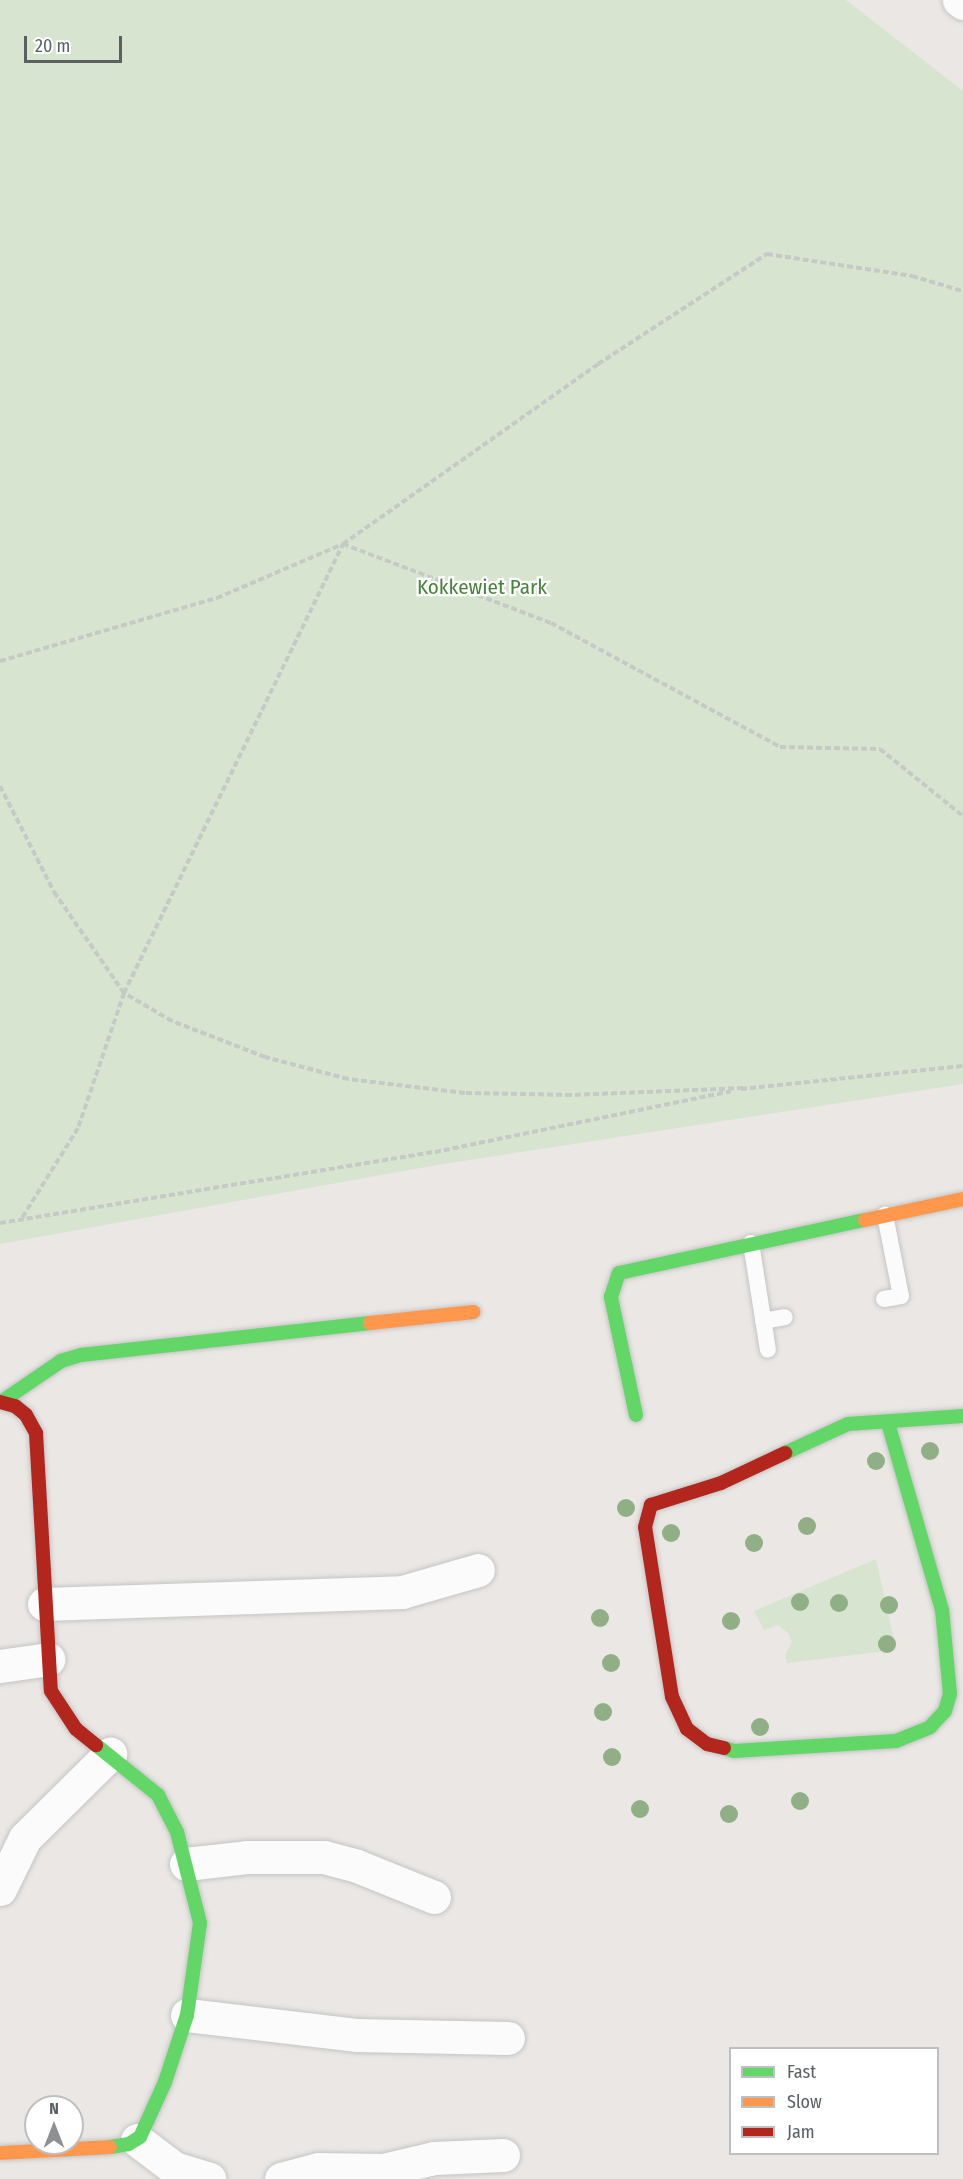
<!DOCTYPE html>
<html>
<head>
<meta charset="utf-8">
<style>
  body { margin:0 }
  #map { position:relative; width:963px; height:2179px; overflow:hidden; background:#eae7e4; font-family:"Fira Sans Condensed",sans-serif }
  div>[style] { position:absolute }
  .green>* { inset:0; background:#d7e5d0 }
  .path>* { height:4px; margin-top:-2px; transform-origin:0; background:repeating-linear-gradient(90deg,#c4cac5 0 6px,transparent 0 9px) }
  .roads { filter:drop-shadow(0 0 2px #c4c5c4) drop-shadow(0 0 2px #c4c5c4) }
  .lane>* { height:16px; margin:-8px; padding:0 8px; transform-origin:8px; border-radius:8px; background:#fcfbfb }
  .street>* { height:33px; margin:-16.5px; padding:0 16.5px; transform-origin:16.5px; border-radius:16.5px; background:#fcfbfb }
  .fast>* { height:14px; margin:-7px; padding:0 7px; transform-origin:7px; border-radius:7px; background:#63d668 }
  .slow>* { height:14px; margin:-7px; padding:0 7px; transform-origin:7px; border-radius:7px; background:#ff974d }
  .jam>* { height:14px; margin:-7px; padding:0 7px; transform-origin:7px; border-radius:7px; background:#b3261e }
  .trees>* { width:18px; height:18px; margin:-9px; border-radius:50%; background:#91af86 }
  span { translate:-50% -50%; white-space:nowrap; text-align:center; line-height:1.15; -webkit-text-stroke:4.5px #fff; paint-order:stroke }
  .park-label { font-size:21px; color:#48823a }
  .legend { position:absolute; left:729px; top:2047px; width:210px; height:108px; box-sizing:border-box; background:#fff; border:2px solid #bdbfc0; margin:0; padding:8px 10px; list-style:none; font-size:18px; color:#5b6062 }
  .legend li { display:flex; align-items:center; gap:12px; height:30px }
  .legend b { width:30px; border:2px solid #bdbfc0 }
  .north { position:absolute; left:24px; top:2095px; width:60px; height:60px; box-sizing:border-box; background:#fff; border:2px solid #bdbfc0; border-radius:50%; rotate:0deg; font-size:16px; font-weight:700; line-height:24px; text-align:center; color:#5b6062 }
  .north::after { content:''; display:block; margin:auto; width:21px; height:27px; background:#8d8f90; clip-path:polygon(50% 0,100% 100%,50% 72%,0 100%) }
  .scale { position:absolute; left:24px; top:36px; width:98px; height:27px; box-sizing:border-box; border:3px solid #5b6062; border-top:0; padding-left:8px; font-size:18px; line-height:21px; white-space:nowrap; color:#5b6062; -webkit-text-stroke:4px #fff; paint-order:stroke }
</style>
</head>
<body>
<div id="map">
  <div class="green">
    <i style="clip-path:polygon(0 0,846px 0,963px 91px,963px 1084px,437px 1165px,0 1244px)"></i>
    <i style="clip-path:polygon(876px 1559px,896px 1650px,787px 1663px,785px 1655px,792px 1642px,788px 1633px,778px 1625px,764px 1630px,754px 1611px)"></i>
  </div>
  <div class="path">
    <i style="left:0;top:661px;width:226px;rotate:-16.2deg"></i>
    <i style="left:217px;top:598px;width:137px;rotate:-23.2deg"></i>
    <i style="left:343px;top:544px;width:312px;rotate:-35.2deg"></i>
    <i style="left:598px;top:364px;width:202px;rotate:-33.1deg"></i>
    <i style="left:767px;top:254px;width:147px;rotate:8.6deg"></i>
    <i style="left:912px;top:276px;width:53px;rotate:16.4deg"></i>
    <i style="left:0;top:786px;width:119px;rotate:63deg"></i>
    <i style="left:54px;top:892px;width:123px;rotate:55.3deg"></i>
    <i style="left:124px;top:993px;width:143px;rotate:108.8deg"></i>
    <i style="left:78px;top:1128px;width:106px;rotate:121.9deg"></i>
    <i style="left:743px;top:1088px;width:172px;rotate:177.7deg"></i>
    <i style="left:571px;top:1095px;width:106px;rotate:-178.9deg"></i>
    <i style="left:465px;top:1093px;width:118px;rotate:-173.2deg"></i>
    <i style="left:348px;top:1079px;width:86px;rotate:-165.2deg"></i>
    <i style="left:265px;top:1057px;width:100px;rotate:-158.8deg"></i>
    <i style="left:172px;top:1021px;width:56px;rotate:-149.7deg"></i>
    <i style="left:124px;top:993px;width:500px;rotate:-64deg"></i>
    <i style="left:343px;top:544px;width:222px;rotate:20.8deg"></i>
    <i style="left:551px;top:623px;width:260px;rotate:28.4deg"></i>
    <i style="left:780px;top:747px;width:100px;rotate:1.1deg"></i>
    <i style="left:880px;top:749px;width:107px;rotate:38.9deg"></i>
    <i style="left:741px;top:1089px;width:223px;rotate:-5.9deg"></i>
    <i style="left:0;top:1223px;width:441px;rotate:-9.3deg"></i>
    <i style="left:435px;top:1152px;width:302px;rotate:-11.6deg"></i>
  </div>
  <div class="roads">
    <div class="lane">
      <i style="left:751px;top:1243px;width:108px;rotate:81deg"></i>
      <i style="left:884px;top:1299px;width:17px;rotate:-10deg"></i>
      <i style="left:901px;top:1296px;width:83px;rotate:-101.2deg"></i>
      <i style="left:763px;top:1321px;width:22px;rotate:-10deg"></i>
    </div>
    <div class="street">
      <i style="left:959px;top:0;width:5px;rotate:37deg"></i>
      <i style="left:44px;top:1604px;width:358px;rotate:-1.9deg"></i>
      <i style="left:402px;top:1592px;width:79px;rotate:-16.1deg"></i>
      <i style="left:0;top:1666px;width:49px;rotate:-8.1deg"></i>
      <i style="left:186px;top:1864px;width:61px;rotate:-6.5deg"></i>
      <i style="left:247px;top:1857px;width:77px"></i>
      <i style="left:324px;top:1857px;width:34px;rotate:15deg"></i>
      <i style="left:357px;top:1866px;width:83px;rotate:21.9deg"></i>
      <i style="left:0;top:1889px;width:57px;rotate:-63.9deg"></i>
      <i style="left:25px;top:1838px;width:120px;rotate:-44.7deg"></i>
      <i style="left:187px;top:2015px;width:170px;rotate:6.7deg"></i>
      <i style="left:356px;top:2035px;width:152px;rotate:1.1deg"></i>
      <i style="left:137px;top:2140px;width:46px;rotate:37.1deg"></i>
      <i style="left:174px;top:2168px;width:37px;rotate:17deg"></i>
      <i style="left:281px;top:2179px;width:38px;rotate:-15deg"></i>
      <i style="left:318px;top:2169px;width:65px;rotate:0.9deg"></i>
      <i style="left:383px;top:2170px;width:52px;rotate:-13.2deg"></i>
      <i style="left:434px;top:2158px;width:69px;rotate:-2.5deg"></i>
    </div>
    <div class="fast">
      <i style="left:1px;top:1402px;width:73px;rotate:-34.3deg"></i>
      <i style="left:61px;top:1361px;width:21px;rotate:-17deg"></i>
      <i style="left:81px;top:1355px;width:291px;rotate:-6.3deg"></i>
      <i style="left:636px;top:1415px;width:121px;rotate:-102deg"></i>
      <i style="left:611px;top:1297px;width:25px;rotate:-72deg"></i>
      <i style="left:619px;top:1273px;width:252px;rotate:-12.2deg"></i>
      <i style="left:785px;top:1453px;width:69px;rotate:-24.7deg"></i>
      <i style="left:848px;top:1424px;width:115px;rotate:-4deg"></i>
      <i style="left:96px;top:1745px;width:80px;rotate:38.9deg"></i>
      <i style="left:158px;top:1795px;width:42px;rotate:62.8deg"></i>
      <i style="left:177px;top:1832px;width:94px;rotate:75.8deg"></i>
      <i style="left:200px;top:1923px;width:93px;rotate:98deg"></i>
      <i style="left:187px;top:2015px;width:71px;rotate:108.2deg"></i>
      <i style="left:165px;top:2082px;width:60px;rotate:114.4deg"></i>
      <i style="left:140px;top:2137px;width:13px;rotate:148deg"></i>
      <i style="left:129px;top:2144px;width:19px;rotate:171deg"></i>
      <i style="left:724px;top:1748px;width:10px;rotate:17deg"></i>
      <i style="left:734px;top:1751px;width:162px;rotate:-3.5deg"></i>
      <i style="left:896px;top:1741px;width:37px;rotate:-22deg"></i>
      <i style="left:930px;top:1727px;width:22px;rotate:-47deg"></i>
      <i style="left:945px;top:1711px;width:18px;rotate:-74deg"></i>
      <i style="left:950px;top:1694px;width:84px;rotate:-95.4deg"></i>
      <i style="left:942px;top:1610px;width:195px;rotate:-106.1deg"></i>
    </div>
    <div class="slow">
      <i style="left:865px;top:1220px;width:100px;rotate:-12.1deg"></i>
      <i style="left:370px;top:1323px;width:104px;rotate:-6.1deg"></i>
      <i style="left:0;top:2153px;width:110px;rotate:-3.1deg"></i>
    </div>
    <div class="jam">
      <i style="left:0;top:1402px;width:16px;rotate:15deg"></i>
      <i style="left:15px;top:1406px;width:14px;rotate:39deg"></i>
      <i style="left:26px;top:1415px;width:21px;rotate:61deg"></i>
      <i style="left:36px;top:1433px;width:258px;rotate:86.7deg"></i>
      <i style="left:51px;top:1691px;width:45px;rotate:56.7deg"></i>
      <i style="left:76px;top:1729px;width:26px;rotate:39deg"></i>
      <i style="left:724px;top:1748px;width:17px;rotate:-167deg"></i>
      <i style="left:707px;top:1744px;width:25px;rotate:-143deg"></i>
      <i style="left:687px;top:1729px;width:35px;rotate:-115deg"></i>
      <i style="left:672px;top:1697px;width:172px;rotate:-99deg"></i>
      <i style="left:645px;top:1527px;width:23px;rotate:-75deg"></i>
      <i style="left:651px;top:1505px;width:73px;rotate:-17.4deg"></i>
      <i style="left:721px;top:1483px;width:71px;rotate:-25.1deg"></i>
    </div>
  </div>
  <div class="trees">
    <i style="left:930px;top:1451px"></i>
    <i style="left:876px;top:1461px"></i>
    <i style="left:626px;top:1508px"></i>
    <i style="left:807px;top:1526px"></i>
    <i style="left:671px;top:1533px"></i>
    <i style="left:754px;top:1543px"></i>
    <i style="left:800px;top:1602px"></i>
    <i style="left:839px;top:1603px"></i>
    <i style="left:889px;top:1605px"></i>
    <i style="left:600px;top:1618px"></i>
    <i style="left:731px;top:1621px"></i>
    <i style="left:887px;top:1644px"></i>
    <i style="left:611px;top:1663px"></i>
    <i style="left:603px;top:1712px"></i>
    <i style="left:760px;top:1727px"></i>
    <i style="left:612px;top:1757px"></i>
    <i style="left:800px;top:1801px"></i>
    <i style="left:640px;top:1809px"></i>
    <i style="left:729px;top:1814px"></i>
  </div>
  <div class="park-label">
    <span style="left:482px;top:587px">Kokkewiet Park</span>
  </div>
  <ul class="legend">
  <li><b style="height:8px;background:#63d668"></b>Fast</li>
  <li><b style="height:8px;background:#ff974d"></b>Slow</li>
  <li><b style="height:8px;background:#b3261e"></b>Jam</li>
  </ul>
  <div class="north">N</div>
  <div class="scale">20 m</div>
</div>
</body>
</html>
